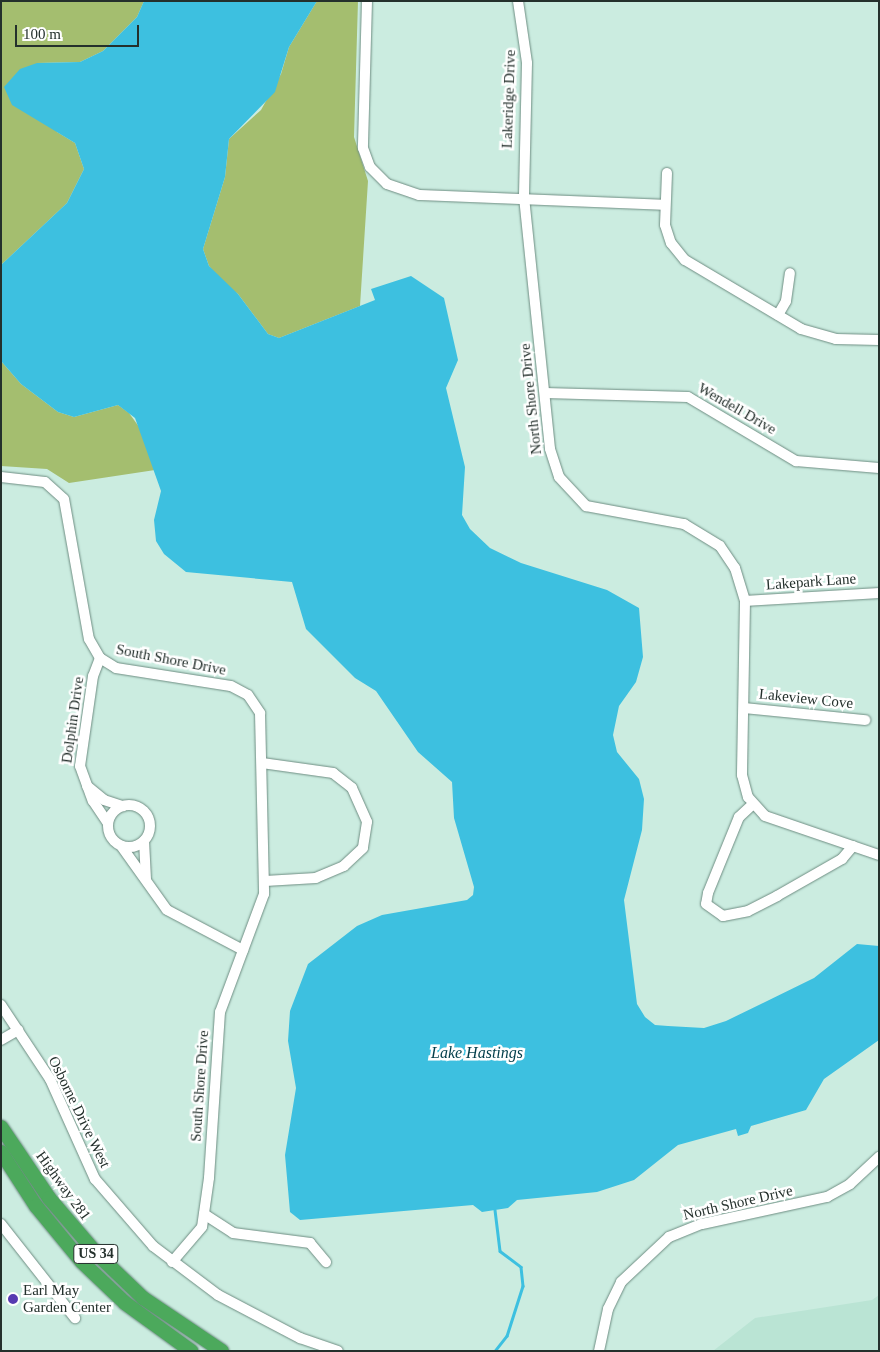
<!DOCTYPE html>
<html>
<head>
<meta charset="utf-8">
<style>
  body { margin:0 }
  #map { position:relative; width:880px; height:1352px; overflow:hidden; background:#cbece0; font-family:"Times New Roman",serif }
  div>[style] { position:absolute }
  .built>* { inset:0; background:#bae4d4 }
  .green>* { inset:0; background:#a4be6f }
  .water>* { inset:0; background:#3dc0e0 }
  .stream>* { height:2.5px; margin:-1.25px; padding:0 1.25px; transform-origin:1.25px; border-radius:1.25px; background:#3dc0e0 }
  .roads { filter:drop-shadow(0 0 1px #6e8d82) drop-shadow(0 0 1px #6e8d82) }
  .minor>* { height:10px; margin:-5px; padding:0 5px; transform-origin:5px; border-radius:5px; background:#fff }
  .minor>.ring { margin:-5px; padding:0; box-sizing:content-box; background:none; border:10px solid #fff; border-radius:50% }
  .highway>* { height:14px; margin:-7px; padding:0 7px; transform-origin:7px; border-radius:7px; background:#4ca95c }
  .dots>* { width:14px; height:14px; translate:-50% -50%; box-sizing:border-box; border:2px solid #fff; border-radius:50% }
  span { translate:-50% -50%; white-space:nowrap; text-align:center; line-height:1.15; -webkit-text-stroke:5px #fff; paint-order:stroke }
  .shield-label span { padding:1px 4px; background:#fff; border:1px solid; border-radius:4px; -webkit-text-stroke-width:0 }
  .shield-label { font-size:14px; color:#24302c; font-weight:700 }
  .street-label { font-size:15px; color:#24302c }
  .poi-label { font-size:15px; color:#24302c }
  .left { translate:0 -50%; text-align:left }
  .water-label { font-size:16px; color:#023e4b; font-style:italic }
  .frame { position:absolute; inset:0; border:2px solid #24302c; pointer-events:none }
  .scale { position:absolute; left:15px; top:25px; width:124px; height:22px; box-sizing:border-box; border:2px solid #24302c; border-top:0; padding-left:6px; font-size:15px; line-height:18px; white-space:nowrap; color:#24302c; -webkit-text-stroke:4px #fff; paint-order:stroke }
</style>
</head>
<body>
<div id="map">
  <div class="built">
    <i style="clip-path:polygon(879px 1295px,879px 1351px,713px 1351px,755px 1318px,872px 1300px)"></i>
  </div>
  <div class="green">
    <i style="clip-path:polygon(1px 1px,144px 1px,137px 17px,103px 51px,80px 62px,37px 63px,57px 132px,75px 143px,84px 169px,67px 203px,1px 265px)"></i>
    <i style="clip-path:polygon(317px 1px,358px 1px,354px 137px,368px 181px,360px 306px,279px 338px,268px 334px,238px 294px,223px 283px,209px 266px,203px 249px,225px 177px,229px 139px,261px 110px,281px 74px,289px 47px)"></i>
    <i style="clip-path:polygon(1px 361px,21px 384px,58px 412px,74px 417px,118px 405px,129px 413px,142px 431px,155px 470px,69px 483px,47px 469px,1px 466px)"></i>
  </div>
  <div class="water">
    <i style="clip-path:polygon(144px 1px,317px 1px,289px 47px,275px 92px,229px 139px,225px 177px,203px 249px,209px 266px,238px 294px,268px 334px,279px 338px,375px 300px,371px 289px,411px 276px,444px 298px,458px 360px,446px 388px,465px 467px,462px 515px,470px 529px,490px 548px,521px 563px,607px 590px,639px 608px,643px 657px,636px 682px,619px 706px,613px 735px,617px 752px,639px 779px,644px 799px,642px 830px,624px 900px,637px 1004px,645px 1017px,655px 1025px,668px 1026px,704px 1028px,726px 1021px,814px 978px,857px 944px,879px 946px,879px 1040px,824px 1079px,806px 1110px,751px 1126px,748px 1133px,738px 1136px,736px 1129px,678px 1145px,634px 1180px,597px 1192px,517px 1200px,508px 1208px,482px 1212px,473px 1205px,300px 1220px,290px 1212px,285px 1155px,296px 1088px,288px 1041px,290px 1011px,308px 964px,357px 926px,382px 915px,467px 900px,473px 895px,474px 887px,454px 818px,452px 782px,418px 752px,376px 691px,355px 678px,306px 629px,292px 582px,186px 572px,164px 554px,156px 541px,154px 520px,161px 491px,135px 418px,118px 405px,74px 417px,58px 412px,21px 384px,1px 361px,1px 265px,67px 203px,84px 169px,75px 143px,12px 105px,4px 87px,20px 69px,37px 63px,80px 62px,103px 51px,137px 17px)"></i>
  </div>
  <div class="stream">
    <i style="left:495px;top:1210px;width:41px;rotate:83deg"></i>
    <i style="left:500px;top:1251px;width:26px;rotate:37deg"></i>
    <i style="left:521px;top:1267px;width:19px;rotate:84deg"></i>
    <i style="left:523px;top:1286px;width:52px;rotate:107.7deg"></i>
    <i style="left:507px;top:1336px;width:18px;rotate:128deg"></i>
  </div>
  <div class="roads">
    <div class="minor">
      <i style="left:367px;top:1px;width:147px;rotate:91.6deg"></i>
      <i style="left:363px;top:148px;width:20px;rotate:70deg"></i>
      <i style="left:370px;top:167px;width:24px;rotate:45deg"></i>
      <i style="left:387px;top:184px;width:34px;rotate:19deg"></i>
      <i style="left:419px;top:195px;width:245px;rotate:2.3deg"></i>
      <i style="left:518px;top:1px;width:63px;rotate:81.7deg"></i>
      <i style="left:527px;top:63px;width:134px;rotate:91.3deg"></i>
      <i style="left:524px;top:197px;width:253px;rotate:84.1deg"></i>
      <i style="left:550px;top:449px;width:29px;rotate:72deg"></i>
      <i style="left:559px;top:477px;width:40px;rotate:47deg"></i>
      <i style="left:586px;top:506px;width:100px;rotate:10.4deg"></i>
      <i style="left:684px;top:524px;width:42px;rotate:31.4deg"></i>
      <i style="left:720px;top:546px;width:27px;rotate:56deg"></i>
      <i style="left:735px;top:568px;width:34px;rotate:73deg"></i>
      <i style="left:745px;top:601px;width:174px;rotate:91deg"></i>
      <i style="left:742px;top:775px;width:23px;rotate:75deg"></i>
      <i style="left:748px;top:797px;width:25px;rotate:48deg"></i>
      <i style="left:765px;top:816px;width:120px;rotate:18.9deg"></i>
      <i style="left:667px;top:173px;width:52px;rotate:92.2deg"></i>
      <i style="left:665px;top:225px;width:19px;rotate:72deg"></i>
      <i style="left:671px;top:243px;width:22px;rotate:51deg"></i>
      <i style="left:685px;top:260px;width:135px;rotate:30.7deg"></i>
      <i style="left:801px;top:329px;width:36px;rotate:16deg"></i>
      <i style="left:836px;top:339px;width:43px;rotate:1.3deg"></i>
      <i style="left:778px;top:315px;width:16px;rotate:-60deg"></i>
      <i style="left:786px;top:301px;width:28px;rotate:-82deg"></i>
      <i style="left:545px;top:393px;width:143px;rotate:1.6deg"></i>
      <i style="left:688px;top:397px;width:126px;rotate:30.7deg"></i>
      <i style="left:796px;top:461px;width:83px;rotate:4.8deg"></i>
      <i style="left:1px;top:477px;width:44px;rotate:6.5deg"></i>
      <i style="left:45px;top:482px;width:25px;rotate:42deg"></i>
      <i style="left:64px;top:499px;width:142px;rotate:79.9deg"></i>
      <i style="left:89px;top:639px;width:22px;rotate:60deg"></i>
      <i style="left:100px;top:658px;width:19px;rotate:32deg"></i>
      <i style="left:116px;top:668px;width:116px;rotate:8.9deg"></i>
      <i style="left:231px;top:686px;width:19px;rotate:28deg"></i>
      <i style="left:248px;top:695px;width:22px;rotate:56deg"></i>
      <i style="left:260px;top:713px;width:181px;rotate:88.7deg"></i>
      <i style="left:264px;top:894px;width:126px;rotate:110.4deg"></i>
      <i style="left:220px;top:1012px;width:166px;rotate:93.8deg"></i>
      <i style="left:209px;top:1178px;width:49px;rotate:98.1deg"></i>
      <i style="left:202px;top:1227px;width:46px;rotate:130.6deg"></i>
      <i style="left:745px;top:601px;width:134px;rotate:-3.4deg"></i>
      <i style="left:100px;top:658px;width:19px;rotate:111deg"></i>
      <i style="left:93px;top:676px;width:91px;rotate:98.2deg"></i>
      <i style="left:80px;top:766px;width:37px;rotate:70deg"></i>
      <i style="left:93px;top:801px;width:27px;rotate:56deg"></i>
      <i style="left:744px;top:708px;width:122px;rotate:5.7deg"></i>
      <i style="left:262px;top:763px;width:72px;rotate:8deg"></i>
      <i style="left:333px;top:773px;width:24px;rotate:38deg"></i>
      <i style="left:352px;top:788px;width:37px;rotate:66deg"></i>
      <i style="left:367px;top:822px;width:26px;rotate:99deg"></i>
      <i style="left:363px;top:848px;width:26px;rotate:137deg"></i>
      <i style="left:344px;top:866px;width:30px;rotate:157deg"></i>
      <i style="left:316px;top:878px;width:51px;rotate:176.6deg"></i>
      <i style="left:87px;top:786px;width:22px;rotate:39deg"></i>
      <i style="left:104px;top:800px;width:20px;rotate:18deg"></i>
      <i class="ring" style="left:108px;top:805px;width:32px;height:32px"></i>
      <i style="left:752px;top:805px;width:18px;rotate:137deg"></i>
      <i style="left:739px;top:817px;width:82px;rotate:112.2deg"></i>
      <i style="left:708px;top:893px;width:11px;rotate:100deg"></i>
      <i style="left:706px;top:904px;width:21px;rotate:35deg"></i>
      <i style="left:723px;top:916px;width:25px;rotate:-11deg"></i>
      <i style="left:748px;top:911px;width:33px;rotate:-27deg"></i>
      <i style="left:777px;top:896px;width:75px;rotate:-29.6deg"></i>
      <i style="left:842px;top:859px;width:17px;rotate:-50deg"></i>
      <i style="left:144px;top:841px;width:38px;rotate:87deg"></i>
      <i style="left:122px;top:847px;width:77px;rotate:54.5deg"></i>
      <i style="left:167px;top:910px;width:86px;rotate:27.8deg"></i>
      <i style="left:1px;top:1005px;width:89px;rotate:56.5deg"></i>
      <i style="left:50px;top:1079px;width:110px;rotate:65.8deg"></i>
      <i style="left:95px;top:1179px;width:89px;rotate:49.1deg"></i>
      <i style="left:153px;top:1246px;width:81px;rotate:37deg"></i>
      <i style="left:218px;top:1295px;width:93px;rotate:27.7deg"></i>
      <i style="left:300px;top:1338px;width:40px;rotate:18.9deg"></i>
      <i style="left:1px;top:1040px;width:20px;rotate:-30deg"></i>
      <i style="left:204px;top:1214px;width:35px;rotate:33deg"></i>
      <i style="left:233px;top:1233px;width:78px;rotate:7.4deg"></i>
      <i style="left:310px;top:1243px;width:25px;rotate:50deg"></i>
      <i style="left:1px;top:1224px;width:120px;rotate:51.8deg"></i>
      <i style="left:599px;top:1351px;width:43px;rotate:-77.9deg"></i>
      <i style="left:608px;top:1309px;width:30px;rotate:-64deg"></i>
      <i style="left:621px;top:1282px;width:66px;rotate:-43.2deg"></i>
      <i style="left:669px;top:1237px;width:35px;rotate:-22deg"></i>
      <i style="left:702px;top:1224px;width:128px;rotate:-12.2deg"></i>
      <i style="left:827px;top:1197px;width:26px;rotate:-29deg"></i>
      <i style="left:850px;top:1184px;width:40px;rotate:-43deg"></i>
    </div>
    <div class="highway">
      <i style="left:1px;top:1127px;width:86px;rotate:55.9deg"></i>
      <i style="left:49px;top:1198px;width:74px;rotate:49.4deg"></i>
      <i style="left:97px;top:1254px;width:64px;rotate:43.7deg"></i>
      <i style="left:143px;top:1298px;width:95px;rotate:33.9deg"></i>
      <i style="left:1px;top:1152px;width:64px;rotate:57.1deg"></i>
      <i style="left:36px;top:1206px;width:72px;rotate:50.6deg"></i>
      <i style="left:82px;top:1262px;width:59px;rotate:43.6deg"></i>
      <i style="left:125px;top:1303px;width:82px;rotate:36deg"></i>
    </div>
  </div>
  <div class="dots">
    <i style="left:13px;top:1299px;background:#563ab1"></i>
  </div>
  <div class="shield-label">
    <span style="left:96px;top:1254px">US 34</span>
  </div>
  <div class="street-label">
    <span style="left:509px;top:99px;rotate:-88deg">Lakeridge Drive</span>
    <span style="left:531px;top:399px;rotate:-96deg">North Shore Drive</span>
    <span style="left:737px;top:409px;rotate:30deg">Wendell Drive</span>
    <span style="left:811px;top:582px;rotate:-4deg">Lakepark Lane</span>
    <span style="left:171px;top:660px;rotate:11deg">South Shore Drive</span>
    <span style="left:806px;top:699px;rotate:6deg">Lakeview Cove</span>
    <span style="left:73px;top:720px;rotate:-82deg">Dolphin Drive</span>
    <span style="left:200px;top:1086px;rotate:-86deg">South Shore Drive</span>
    <span style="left:79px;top:1112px;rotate:64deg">Osborne Drive West</span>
    <span style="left:63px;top:1186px;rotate:54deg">Highway 281</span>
    <span style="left:738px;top:1203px;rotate:-13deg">North Shore Drive</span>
  </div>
  <div class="poi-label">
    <span class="left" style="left:23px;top:1299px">Earl May<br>Garden Center</span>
  </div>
  <div class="water-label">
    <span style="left:477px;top:1053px">Lake Hastings</span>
  </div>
  <div class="frame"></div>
  <div class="scale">100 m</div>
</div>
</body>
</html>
